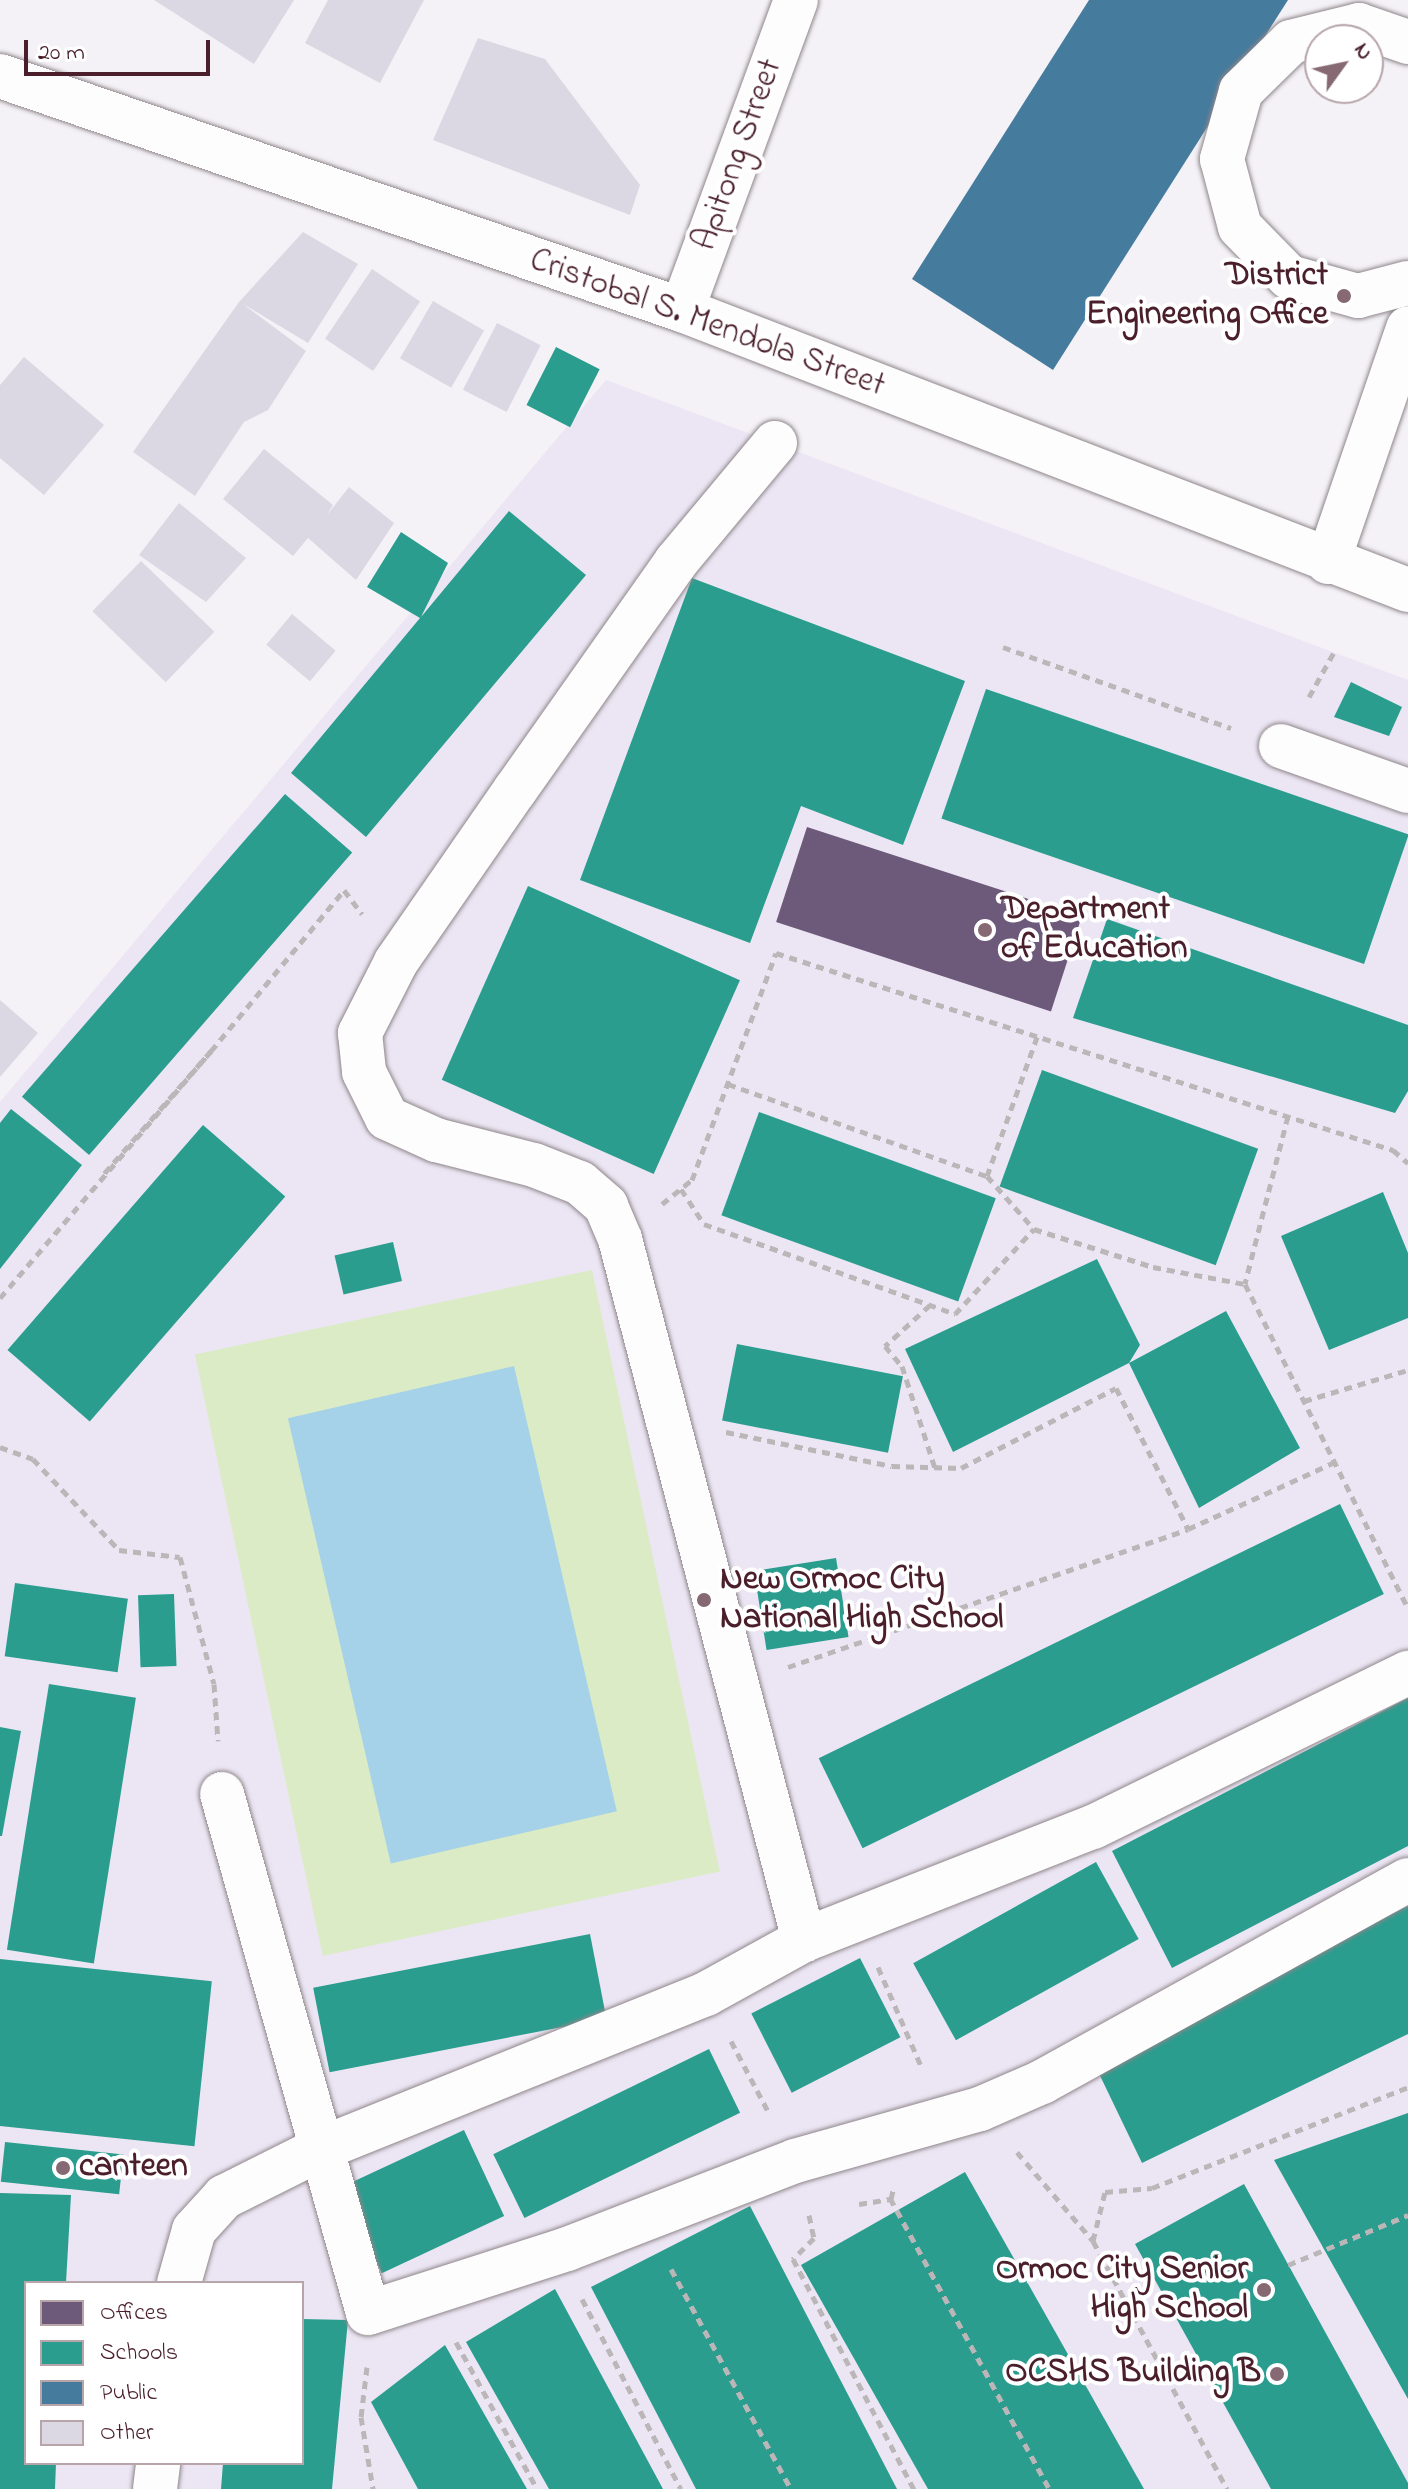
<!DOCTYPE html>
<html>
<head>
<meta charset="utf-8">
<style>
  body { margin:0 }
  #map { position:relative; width:1408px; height:2489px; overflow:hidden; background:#f4f2f7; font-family:"Indie Flower",sans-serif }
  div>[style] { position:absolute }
  .built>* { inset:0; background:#ece6f4 }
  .green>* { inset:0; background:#daebc6; transform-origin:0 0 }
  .water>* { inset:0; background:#a5d1e9; transform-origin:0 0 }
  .offices>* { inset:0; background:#6d597a; transform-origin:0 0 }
  .schools>* { inset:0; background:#2a9d8f; transform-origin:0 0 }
  .public>* { inset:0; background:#457b9d }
  .building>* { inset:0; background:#dcd8e3; transform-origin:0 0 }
  .path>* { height:5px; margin-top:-2.5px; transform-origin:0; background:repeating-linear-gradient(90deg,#bbb6b8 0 8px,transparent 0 14px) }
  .roads { filter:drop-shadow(0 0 2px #8f868a) drop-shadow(0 0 2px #8f868a) }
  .minor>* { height:44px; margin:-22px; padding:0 22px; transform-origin:22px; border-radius:22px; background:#fdfdfe }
  .dots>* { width:22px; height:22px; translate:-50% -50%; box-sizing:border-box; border:4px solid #fff; border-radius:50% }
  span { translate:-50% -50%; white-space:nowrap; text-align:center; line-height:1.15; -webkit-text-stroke:8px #fff; paint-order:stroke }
  .street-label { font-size:34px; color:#4a1f2b }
  .poi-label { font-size:34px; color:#4a1f2b; font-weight:700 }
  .right { translate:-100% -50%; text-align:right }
  .left { translate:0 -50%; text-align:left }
  .legend { position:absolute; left:24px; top:2281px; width:280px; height:184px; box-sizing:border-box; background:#fff; border:2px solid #b7a5aa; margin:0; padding:10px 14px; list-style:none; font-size:24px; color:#4a1f2b }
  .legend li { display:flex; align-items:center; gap:16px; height:40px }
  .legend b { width:40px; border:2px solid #b7a5aa }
  .north { position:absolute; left:1304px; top:24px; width:80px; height:80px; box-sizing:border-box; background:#fff; border:2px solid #b7a5aa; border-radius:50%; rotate:57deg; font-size:22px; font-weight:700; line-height:32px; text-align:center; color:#4a1f2b }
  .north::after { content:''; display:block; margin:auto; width:28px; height:36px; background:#866972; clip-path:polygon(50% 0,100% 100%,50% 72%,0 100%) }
  .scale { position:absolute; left:24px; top:40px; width:186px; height:36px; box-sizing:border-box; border:4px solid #4a1f2b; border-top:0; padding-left:10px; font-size:24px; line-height:28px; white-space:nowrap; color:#4a1f2b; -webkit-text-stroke:6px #fff; paint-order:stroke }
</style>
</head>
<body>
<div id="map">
  <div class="built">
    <i style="clip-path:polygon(evenodd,606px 380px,1408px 680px,1408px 2489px,0 2489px,0 1102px,606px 380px,26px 2283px,302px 2283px,302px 2463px,26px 2463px,26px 2283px)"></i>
  </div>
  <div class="green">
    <i style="left:592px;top:1270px;width:615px;height:406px;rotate:78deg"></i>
  </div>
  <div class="water">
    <i style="left:514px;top:1366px;width:457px;height:232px;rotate:77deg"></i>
  </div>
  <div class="offices">
    <i style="left:807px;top:827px;width:289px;height:100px;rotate:18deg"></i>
  </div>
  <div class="schools">
    <i style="left:556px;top:347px;width:49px;height:65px;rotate:27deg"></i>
    <i style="clip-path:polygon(509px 511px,586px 575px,366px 837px,291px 773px,420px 618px,367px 587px,401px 532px,448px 563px,421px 617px)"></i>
    <i style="clip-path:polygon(692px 578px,965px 681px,903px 845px,801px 806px,750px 943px,580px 880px)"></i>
    <i style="clip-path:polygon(1351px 682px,1402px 707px,1389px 736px,1334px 717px)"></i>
    <i style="left:986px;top:689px;width:447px;height:137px;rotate:19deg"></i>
    <i style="left:285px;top:794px;width:89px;height:401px;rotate:41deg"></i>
    <i style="left:528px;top:886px;width:232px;height:212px;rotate:24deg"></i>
    <i style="clip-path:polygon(1107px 919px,1408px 1025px,1408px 1091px,1395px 1113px,1073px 1018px)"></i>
    <i style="left:1042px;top:1070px;width:230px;height:124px;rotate:20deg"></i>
    <i style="clip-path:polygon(11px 1109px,82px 1165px,0 1269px,0 1123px)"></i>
    <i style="left:759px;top:1112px;width:252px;height:110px;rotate:20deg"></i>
    <i style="left:203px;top:1125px;width:109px;height:298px;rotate:41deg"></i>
    <i style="clip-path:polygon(1383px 1192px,1408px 1253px,1408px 1318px,1329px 1350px,1281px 1236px)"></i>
    <i style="left:393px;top:1242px;width:40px;height:60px;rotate:77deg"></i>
    <i style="clip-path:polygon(1097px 1259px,1140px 1345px,1129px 1363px,1226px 1311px,1300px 1448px,1199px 1508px,1129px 1363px,953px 1452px,905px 1349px)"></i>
    <i style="left:737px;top:1344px;width:169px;height:78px;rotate:11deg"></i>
    <i style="left:1340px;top:1504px;width:100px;height:580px;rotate:64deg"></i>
    <i style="left:836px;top:1558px;width:80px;height:83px;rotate:81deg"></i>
    <i style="left:15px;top:1583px;width:114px;height:74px;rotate:8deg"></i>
    <i style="left:174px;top:1594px;width:72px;height:36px;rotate:88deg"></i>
    <i style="left:49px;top:1684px;width:88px;height:269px;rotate:9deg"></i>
    <i style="clip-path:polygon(1408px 1698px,1408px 1846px,1172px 1968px,1112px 1851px)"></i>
    <i style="clip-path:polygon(0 1727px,21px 1731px,2px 1836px,0 1836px)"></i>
    <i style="left:1096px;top:1862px;width:88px;height:209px;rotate:61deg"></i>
    <i style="clip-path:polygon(1408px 1906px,1408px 2034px,1142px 2163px,1092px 2059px)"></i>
    <i style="left:590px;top:1934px;width:86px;height:282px;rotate:79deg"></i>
    <i style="left:860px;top:1958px;width:89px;height:122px;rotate:63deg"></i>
    <i style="left:0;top:1959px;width:213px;height:166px;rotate:6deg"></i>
    <i style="left:709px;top:2049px;width:71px;height:240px;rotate:64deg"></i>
    <i style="clip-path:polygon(1408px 2113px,1408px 2399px,1274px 2160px)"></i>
    <i style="left:464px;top:2130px;width:95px;height:135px;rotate:65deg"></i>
    <i style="left:5px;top:2142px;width:119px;height:40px;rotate:6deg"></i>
    <i style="clip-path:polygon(965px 2172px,1144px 2489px,928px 2489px,801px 2265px)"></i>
    <i style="clip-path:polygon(1244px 2184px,1408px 2483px,1408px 2489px,1271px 2489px,1135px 2244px)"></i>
    <i style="clip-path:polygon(0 2193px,71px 2195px,66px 2283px,26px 2283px,26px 2463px,56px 2463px,55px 2489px,0 2489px)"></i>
    <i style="clip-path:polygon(750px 2206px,897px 2489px,696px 2489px,591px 2287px)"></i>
    <i style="clip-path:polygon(555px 2289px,663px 2489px,549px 2489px,466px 2342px)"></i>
    <i style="clip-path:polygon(302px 2319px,348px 2320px,332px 2489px,221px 2489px,223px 2463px,302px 2463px)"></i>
    <i style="clip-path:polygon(445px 2345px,527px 2489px,418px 2489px,371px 2402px)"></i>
  </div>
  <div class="public">
    <i style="clip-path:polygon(1089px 0,1288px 0,1053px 370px,912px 279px)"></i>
  </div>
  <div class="building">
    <i style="clip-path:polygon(154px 0,294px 0,254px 64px)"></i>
    <i style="clip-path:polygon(328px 0,424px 0,380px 83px,305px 43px)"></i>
    <i style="clip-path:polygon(478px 38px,545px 59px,640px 185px,630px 215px,433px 140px)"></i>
    <i style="clip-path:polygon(303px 232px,358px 264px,308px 343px,243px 304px,306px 351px,268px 410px,244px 422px,195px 496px,133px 452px,239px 302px)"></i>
    <i style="left:372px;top:269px;width:58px;height:84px;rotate:34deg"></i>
    <i style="left:433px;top:301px;width:59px;height:66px;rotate:30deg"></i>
    <i style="left:497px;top:323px;width:49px;height:75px;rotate:27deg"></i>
    <i style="clip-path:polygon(24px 357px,104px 425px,44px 495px,0 458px,0 385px)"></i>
    <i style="clip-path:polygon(264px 449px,333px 505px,327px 515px,349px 487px,394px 523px,356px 580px,308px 538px,293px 556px,223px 499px)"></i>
    <i style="clip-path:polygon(179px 503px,246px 558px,206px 602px,139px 555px)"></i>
    <i style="left:141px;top:561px;width:102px;height:70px;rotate:44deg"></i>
    <i style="left:292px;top:614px;width:57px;height:40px;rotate:40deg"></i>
    <i style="clip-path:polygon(0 1000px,38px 1033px,0 1077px)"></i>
  </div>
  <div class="path">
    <i style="left:1003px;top:647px;width:242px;rotate:19.6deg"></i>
    <i style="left:1309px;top:697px;width:51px;rotate:-60.9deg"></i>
    <i style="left:211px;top:1051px;width:209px;rotate:-50.4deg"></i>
    <i style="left:344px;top:890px;width:30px;rotate:53deg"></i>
    <i style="left:728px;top:1084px;width:275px;rotate:19.6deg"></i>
    <i style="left:987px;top:1176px;width:148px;rotate:-70.2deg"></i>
    <i style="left:1288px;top:1116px;width:173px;rotate:104.4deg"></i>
    <i style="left:1245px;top:1284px;width:363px;rotate:63.3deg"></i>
    <i style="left:987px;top:1176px;width:71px;rotate:48.4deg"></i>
    <i style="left:1034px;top:1229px;width:125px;rotate:17.7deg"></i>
    <i style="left:1153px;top:1267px;width:94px;rotate:10.5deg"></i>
    <i style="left:681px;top:1189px;width:42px;rotate:56.7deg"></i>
    <i style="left:704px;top:1224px;width:267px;rotate:19.7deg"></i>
    <i style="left:955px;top:1314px;width:116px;rotate:-47.1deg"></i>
    <i style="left:662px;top:1204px;width:38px;rotate:-39deg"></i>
    <i style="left:692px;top:1180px;width:242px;rotate:-69.7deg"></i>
    <i style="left:776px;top:953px;width:648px;rotate:17.71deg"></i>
    <i style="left:1393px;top:1150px;width:20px;rotate:41deg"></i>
    <i style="left:0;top:1298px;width:325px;rotate:-49.5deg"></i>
    <i style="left:211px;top:1051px;width:164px;rotate:131.1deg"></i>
    <i style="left:930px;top:1305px;width:61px;rotate:137.7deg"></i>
    <i style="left:885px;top:1346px;width:26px;rotate:50deg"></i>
    <i style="left:902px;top:1366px;width:107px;rotate:72.1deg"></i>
    <i style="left:1304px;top:1401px;width:109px;rotate:-16.6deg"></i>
    <i style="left:726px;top:1432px;width:169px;rotate:11.6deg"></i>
    <i style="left:892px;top:1466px;width:69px;rotate:1.7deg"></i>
    <i style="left:961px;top:1468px;width:174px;rotate:-27.3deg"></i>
    <i style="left:1116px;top:1388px;width:158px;rotate:62.9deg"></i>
    <i style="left:1188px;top:1529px;width:162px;rotate:-24.5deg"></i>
    <i style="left:0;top:1447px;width:35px;rotate:20deg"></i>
    <i style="left:33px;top:1459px;width:125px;rotate:46.6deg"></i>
    <i style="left:119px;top:1550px;width:61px;rotate:6.5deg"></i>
    <i style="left:180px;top:1557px;width:131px;rotate:75deg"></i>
    <i style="left:214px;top:1684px;width:57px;rotate:86deg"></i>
    <i style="left:788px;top:1667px;width:423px;rotate:-19deg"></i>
    <i style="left:878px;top:1967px;width:110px;rotate:66.5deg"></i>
    <i style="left:731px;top:2041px;width:81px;rotate:62.2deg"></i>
    <i style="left:1017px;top:2152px;width:117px;rotate:49.5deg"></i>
    <i style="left:1093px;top:2241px;width:282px;rotate:61.6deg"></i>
    <i style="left:890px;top:2198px;width:332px;rotate:61.3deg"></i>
    <i style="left:859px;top:2204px;width:32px;rotate:-9deg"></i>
    <i style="left:891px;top:2199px;width:9px;rotate:-77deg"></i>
    <i style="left:809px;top:2215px;width:24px;rotate:78deg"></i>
    <i style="left:814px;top:2238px;width:30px;rotate:135deg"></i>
    <i style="left:793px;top:2259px;width:260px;rotate:62.3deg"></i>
    <i style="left:1093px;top:2241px;width:50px;rotate:-76.2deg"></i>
    <i style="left:1105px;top:2192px;width:47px;rotate:-4.9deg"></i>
    <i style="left:1152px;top:2188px;width:275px;rotate:-21.5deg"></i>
    <i style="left:1288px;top:2265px;width:130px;rotate:-22.6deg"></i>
    <i style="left:671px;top:2269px;width:251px;rotate:61.4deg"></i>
    <i style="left:582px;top:2299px;width:214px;rotate:62.5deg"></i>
    <i style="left:456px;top:2342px;width:168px;rotate:61.1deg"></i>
    <i style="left:367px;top:2367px;width:50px;rotate:96.8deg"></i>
    <i style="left:361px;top:2417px;width:73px;rotate:80.5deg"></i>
  </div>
  <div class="roads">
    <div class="minor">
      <i style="left:1408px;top:42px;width:52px;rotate:-160.9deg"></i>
      <i style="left:1359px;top:25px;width:70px;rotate:166deg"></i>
      <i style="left:1291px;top:42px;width:70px;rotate:135.6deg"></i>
      <i style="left:1241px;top:91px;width:71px;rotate:105.6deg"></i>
      <i style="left:1222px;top:159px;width:70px;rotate:75.2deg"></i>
      <i style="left:1240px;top:227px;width:70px;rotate:45.6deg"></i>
      <i style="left:1289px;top:277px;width:72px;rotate:15.4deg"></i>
      <i style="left:1358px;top:296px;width:52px;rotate:-14.6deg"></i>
      <i style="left:0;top:76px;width:721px;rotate:18.94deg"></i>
      <i style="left:682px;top:310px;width:778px;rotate:21.09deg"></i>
      <i style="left:682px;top:310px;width:330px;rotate:-69.8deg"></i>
      <i style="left:775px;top:443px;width:155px;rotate:129.8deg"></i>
      <i style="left:676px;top:562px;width:279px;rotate:125.2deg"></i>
      <i style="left:515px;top:790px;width:209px;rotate:124.7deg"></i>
      <i style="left:396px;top:962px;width:80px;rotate:116.9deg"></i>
      <i style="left:360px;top:1033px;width:39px;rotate:84deg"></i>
      <i style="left:364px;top:1072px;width:51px;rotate:63.4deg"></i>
      <i style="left:387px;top:1118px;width:54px;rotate:24.2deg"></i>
      <i style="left:436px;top:1140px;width:101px;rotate:14.3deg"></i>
      <i style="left:534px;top:1165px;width:49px;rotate:21.4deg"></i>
      <i style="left:580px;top:1183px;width:35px;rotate:41deg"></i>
      <i style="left:606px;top:1206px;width:36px;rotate:67deg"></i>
      <i style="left:620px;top:1239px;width:725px;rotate:75.29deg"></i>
      <i style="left:1328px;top:562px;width:247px;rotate:-71.1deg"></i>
      <i style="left:1281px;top:746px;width:135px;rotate:19.5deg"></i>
      <i style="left:222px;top:1794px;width:539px;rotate:74.29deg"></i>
      <i style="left:368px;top:2313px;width:209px;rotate:-17.8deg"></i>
      <i style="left:567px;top:2249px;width:244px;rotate:-21.1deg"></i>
      <i style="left:795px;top:2161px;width:192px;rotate:-15.7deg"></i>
      <i style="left:980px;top:2109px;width:68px;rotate:-23.5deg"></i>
      <i style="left:1042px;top:2082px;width:418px;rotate:-28.9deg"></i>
      <i style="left:179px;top:2283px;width:55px;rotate:-74.2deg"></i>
      <i style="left:194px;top:2230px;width:45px;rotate:-47.7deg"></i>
      <i style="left:224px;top:2197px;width:105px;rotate:-26.6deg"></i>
      <i style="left:318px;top:2150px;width:418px;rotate:-21.9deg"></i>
      <i style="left:706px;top:1994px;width:112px;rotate:-28.9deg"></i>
      <i style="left:804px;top:1940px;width:310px;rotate:-21.4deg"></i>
      <i style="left:1093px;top:1827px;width:351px;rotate:-26.1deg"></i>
      <i style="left:155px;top:2489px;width:26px;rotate:-83deg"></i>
    </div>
  </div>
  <div class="dots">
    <i style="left:1344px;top:296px;background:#866972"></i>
    <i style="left:985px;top:930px;background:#866972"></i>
    <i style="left:704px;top:1600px;background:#866972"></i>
    <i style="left:63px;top:2168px;background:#866972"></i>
    <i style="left:1264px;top:2290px;background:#866972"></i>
    <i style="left:1277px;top:2374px;background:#866972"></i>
  </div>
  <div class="street-label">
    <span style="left:739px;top:155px;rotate:-70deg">Apitong Street</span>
    <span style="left:707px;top:324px;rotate:20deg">Cristobal S. Mendola Street</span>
  </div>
  <div class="poi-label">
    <span class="right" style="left:1328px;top:296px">District<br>Engineering Office</span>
    <span class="left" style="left:1001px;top:930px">Department<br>of Education</span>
    <span class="left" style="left:720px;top:1600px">New Ormoc City<br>National High School</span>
    <span class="left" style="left:79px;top:2168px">canteen</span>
    <span class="right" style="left:1248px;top:2290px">Ormoc City Senior<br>High School</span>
    <span class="right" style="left:1261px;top:2374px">OCSHS Building B</span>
  </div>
  <ul class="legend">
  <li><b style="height:22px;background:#6d597a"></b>Offices</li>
  <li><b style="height:22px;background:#2a9d8f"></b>Schools</li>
  <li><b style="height:22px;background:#457b9d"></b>Public</li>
  <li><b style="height:22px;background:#dcd8e3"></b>Other</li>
  </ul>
  <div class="north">N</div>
  <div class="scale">20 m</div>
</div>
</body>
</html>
